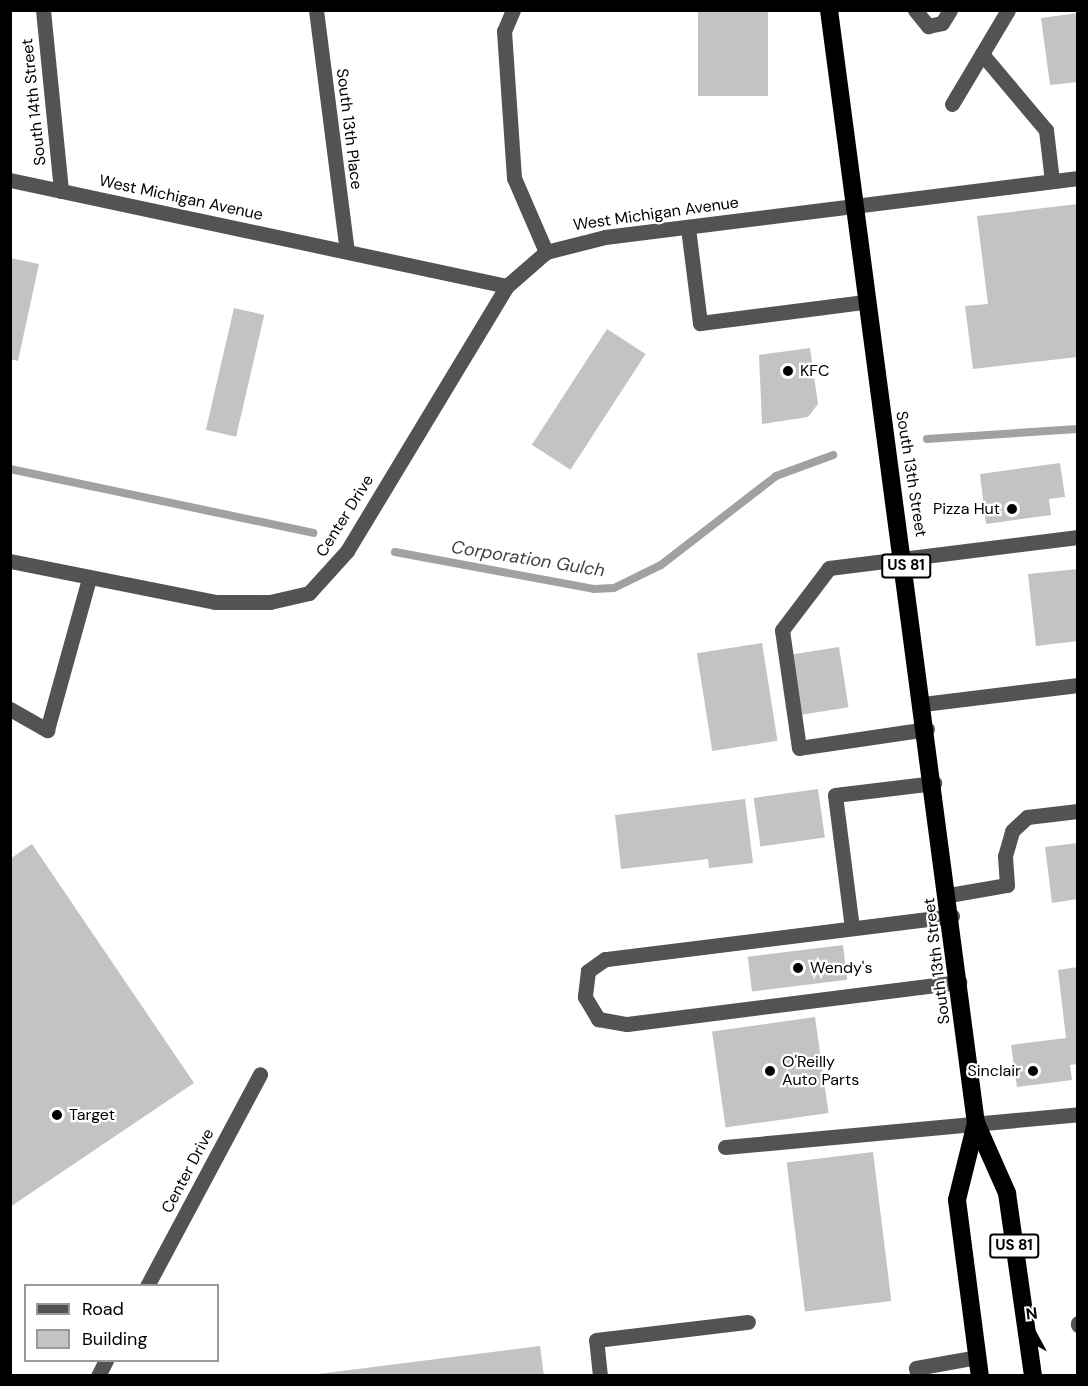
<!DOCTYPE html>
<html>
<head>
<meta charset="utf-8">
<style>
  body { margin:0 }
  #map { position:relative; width:1088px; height:1386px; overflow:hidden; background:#fff; font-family:"DM Sans",sans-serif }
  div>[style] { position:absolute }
  .stream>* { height:8px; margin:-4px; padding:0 4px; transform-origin:4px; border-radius:4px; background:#a1a1a1 }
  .building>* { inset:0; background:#c3c3c3; transform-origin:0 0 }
  .minor>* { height:15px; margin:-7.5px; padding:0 7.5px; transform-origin:7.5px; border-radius:7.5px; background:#535353 }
  .highway>* { height:18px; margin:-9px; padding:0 9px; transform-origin:9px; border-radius:9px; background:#000 }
  .dots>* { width:16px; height:16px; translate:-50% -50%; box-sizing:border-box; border:3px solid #fff; border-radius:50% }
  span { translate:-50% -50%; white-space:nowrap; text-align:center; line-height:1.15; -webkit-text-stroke:4.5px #fff; paint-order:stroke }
  .shield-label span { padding:2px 4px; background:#fff; border:2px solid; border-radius:4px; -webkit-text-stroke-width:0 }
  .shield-label { font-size:15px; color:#000; font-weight:700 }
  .street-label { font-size:16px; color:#000 }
  .poi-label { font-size:16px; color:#000 }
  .left { translate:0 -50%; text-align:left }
  .right { translate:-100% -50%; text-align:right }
  .water-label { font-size:18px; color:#424242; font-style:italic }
  .frame { position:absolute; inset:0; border:12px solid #000; pointer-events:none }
  .legend { position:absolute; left:24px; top:1284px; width:195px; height:78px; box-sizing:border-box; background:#fff; border:2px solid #999; margin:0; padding:8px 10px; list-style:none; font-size:18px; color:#000 }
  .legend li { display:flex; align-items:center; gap:12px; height:30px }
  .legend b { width:30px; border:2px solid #999 }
  .north { position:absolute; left:1004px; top:1302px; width:60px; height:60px; -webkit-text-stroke:4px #fff; paint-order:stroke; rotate:353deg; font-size:16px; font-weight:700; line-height:24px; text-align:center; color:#000 }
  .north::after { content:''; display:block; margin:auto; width:21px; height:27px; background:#000; clip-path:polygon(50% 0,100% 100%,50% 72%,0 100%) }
</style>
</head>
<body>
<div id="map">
  <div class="stream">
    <i style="left:927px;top:439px;width:151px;rotate:-3.8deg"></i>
    <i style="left:10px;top:469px;width:310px;rotate:11.9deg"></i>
    <i style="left:395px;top:552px;width:202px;rotate:10.5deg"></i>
    <i style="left:594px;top:589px;width:20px;rotate:-3deg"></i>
    <i style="left:614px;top:588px;width:52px;rotate:-26.1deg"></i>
    <i style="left:661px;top:565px;width:145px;rotate:-37.7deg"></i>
    <i style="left:776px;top:476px;width:61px;rotate:-20.2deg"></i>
  </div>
  <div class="building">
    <i style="left:698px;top:10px;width:70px;height:86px"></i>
    <i style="clip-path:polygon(1078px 13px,1078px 82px,1050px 85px,1041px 18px)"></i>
    <i style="clip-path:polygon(1078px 204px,1078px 357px,973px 369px,965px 306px,988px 304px,977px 216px)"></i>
    <i style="clip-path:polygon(10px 258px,39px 264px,18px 361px,10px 359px)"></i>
    <i style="left:234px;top:308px;width:31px;height:125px;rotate:13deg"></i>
    <i style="left:607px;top:329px;width:46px;height:138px;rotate:33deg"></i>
    <i style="clip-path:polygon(810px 348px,818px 404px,808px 417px,762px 424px,759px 355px)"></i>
    <i style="clip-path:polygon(1060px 463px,1065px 497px,1049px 499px,1051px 515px,986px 524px,980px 474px)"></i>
    <i style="clip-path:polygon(1078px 569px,1078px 641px,1036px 646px,1028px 574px)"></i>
    <i style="left:762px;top:643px;width:99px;height:66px;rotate:81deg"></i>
    <i style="left:839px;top:647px;width:61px;height:54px;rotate:81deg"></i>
    <i style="left:818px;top:789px;width:49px;height:65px;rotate:82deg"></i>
    <i style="clip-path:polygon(745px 799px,753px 863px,709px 868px,708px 859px,621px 869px,615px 815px)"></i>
    <i style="clip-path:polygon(1078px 843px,1078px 899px,1052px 903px,1045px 847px)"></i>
    <i style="clip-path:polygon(32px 844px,194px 1083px,10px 1207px,10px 859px)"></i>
    <i style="left:843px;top:945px;width:35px;height:96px;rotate:83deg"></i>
    <i style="clip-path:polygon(1078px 967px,1078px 1064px,1070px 1065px,1072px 1080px,1017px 1087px,1011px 1045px,1066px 1038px,1058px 970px)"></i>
    <i style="left:815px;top:1017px;width:97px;height:104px;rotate:82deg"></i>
    <i style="left:873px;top:1152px;width:150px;height:87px;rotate:83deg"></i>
    <i style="clip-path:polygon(540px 1346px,544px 1376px,318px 1376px,318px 1374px)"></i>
  </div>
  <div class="minor">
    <i style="left:43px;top:10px;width:182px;rotate:84.3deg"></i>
    <i style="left:316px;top:10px;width:243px;rotate:82.7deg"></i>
    <i style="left:513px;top:10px;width:23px;rotate:113deg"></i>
    <i style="left:504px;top:31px;width:147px;rotate:86.1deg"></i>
    <i style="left:514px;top:178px;width:81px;rotate:66.6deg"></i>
    <i style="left:915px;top:10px;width:21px;rotate:51deg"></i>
    <i style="left:928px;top:26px;width:14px;rotate:-12deg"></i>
    <i style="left:942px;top:23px;width:15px;rotate:-58deg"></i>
    <i style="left:982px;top:54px;width:99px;rotate:49.9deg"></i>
    <i style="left:1046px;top:130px;width:51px;rotate:83.3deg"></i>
    <i style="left:952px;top:104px;width:109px;rotate:-59.2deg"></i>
    <i style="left:10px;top:180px;width:508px;rotate:12.04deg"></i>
    <i style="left:688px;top:228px;width:96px;rotate:82.8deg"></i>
    <i style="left:700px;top:323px;width:166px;rotate:-7.3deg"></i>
    <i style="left:10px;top:561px;width:209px;rotate:11.3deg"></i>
    <i style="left:215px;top:602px;width:55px"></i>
    <i style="left:270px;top:602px;width:40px;rotate:-13deg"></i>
    <i style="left:309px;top:593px;width:57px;rotate:-47.9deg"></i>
    <i style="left:347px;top:551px;width:310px;rotate:-58.9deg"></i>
    <i style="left:507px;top:286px;width:52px;rotate:-41.1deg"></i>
    <i style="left:546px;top:252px;width:61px;rotate:-14.3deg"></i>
    <i style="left:605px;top:237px;width:477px;rotate:-7.1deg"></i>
    <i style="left:923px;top:704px;width:156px;rotate:-7deg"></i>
    <i style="left:10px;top:709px;width:43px;rotate:29.6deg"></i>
    <i style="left:47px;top:730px;width:157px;rotate:-74.5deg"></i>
    <i style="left:927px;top:729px;width:129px;rotate:171.6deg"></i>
    <i style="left:799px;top:748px;width:119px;rotate:-98.2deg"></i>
    <i style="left:782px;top:630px;width:78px;rotate:-52.8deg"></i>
    <i style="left:829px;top:568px;width:251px;rotate:-7.1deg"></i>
    <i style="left:949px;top:895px;width:59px;rotate:-9.8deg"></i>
    <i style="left:1007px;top:885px;width:29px;rotate:-94deg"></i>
    <i style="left:1005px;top:856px;width:26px;rotate:-74deg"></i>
    <i style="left:1012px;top:831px;width:21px;rotate:-43deg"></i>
    <i style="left:1027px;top:817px;width:51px;rotate:-6.7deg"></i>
    <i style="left:952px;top:916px;width:350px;rotate:172.9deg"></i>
    <i style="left:605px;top:959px;width:21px;rotate:145deg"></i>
    <i style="left:588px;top:971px;width:26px;rotate:97deg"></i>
    <i style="left:585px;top:997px;width:26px;rotate:59deg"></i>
    <i style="left:598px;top:1019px;width:29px;rotate:10deg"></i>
    <i style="left:627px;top:1024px;width:335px;rotate:-7.2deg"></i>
    <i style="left:852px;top:928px;width:134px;rotate:-97.3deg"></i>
    <i style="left:835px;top:795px;width:100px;rotate:-6.9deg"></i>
    <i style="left:725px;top:1147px;width:355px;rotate:-5.3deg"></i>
    <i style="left:147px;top:1286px;width:240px;rotate:-61.9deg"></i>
    <i style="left:1078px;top:1323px;width:2px;rotate:90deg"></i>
    <i style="left:98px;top:1376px;width:18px;rotate:-63deg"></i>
    <i style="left:600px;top:1376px;width:36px;rotate:-96deg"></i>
    <i style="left:596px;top:1340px;width:153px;rotate:-6.8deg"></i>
    <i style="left:918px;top:1376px;width:8px;rotate:-104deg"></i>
    <i style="left:916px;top:1368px;width:63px;rotate:-10.1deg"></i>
  </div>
  <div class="highway">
    <i style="left:829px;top:10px;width:1123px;rotate:82.48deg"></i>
    <i style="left:976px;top:1123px;width:77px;rotate:66.1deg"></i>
    <i style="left:1007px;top:1193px;width:185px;rotate:81.9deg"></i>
    <i style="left:976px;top:1123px;width:79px;rotate:103.9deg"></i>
    <i style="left:957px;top:1200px;width:177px;rotate:82.6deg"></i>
  </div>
  <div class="dots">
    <i style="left:788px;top:371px;background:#000"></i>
    <i style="left:1012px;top:509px;background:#000"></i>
    <i style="left:798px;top:968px;background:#000"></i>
    <i style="left:770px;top:1071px;background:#000"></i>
    <i style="left:1033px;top:1071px;background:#000"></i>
    <i style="left:57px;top:1115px;background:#000"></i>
  </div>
  <div class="shield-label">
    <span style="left:906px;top:566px">US 81</span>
    <span style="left:1014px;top:1246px">US 81</span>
  </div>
  <div class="street-label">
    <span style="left:34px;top:102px;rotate:-96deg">South 14th Street</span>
    <span style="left:349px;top:129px;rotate:83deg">South 13th Place</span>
    <span style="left:181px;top:198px;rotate:12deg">West Michigan Avenue</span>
    <span style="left:656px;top:214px;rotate:-8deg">West Michigan Avenue</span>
    <span style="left:911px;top:474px;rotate:81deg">South 13th Street</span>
    <span style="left:345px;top:516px;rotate:-58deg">Center Drive</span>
    <span style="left:937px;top:961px;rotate:-97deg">South 13th Street</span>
    <span style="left:188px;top:1171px;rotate:-62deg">Center Drive</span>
  </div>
  <div class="poi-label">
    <span class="left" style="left:800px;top:371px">KFC</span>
    <span class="right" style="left:1000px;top:509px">Pizza Hut</span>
    <span class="left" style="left:810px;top:968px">Wendy's</span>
    <span class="left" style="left:782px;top:1071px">O'Reilly<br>Auto Parts</span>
    <span class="right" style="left:1021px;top:1071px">Sinclair</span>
    <span class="left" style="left:69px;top:1115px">Target</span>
  </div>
  <div class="water-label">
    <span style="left:528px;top:559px;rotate:9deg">Corporation Gulch</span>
  </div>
  <div class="frame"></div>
  <ul class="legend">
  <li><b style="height:8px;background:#535353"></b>Road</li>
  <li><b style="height:16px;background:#c3c3c3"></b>Building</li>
  </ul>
  <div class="north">N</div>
</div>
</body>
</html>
